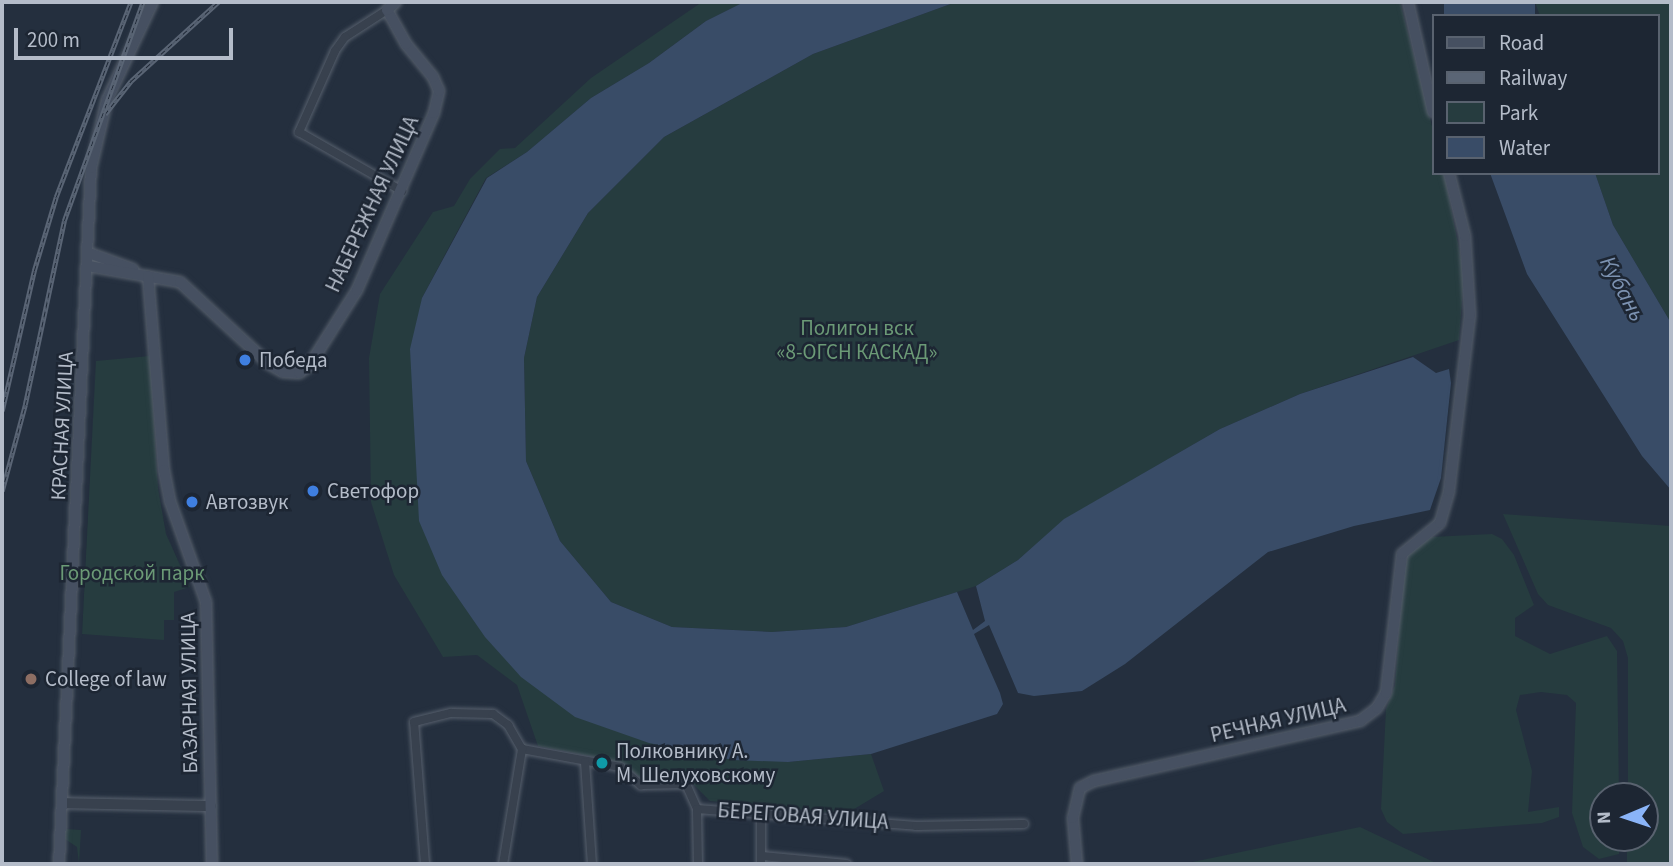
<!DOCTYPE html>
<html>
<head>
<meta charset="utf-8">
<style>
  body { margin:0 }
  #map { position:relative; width:1673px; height:866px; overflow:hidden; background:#242f3e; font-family:"Source Sans 3",sans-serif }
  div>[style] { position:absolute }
  .green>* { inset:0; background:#263c3f }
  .water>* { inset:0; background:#394c67; transform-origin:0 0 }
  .roads { filter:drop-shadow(0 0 2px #565f6c) drop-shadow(0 0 2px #565f6c) }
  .minor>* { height:8px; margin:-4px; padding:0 4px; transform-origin:4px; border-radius:4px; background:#38414e }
  .tertiary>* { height:10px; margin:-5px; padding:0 5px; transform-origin:5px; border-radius:5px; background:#38414e }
  .secondary>* { height:10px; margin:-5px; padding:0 5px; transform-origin:5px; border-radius:5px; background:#465061 }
  .rail>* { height:4.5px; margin-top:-2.25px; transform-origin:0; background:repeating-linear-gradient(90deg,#1d2633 0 5px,#5a6575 0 10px); box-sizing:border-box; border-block:2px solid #5a6575 }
  .dots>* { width:19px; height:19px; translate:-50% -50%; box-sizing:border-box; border:4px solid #1d2633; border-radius:50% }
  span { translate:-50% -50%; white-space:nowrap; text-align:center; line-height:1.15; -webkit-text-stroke:5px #1d2633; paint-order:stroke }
  .street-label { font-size:21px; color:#b4bcc9 }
  .park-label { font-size:21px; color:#6b9a76 }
  .poi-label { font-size:21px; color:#b4bcc9 }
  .left { translate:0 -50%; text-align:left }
  .water-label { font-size:23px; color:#7c92b1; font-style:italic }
  .frame { position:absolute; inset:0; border:4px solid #b4bcc9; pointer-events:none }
  .legend { position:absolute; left:1432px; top:14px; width:228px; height:161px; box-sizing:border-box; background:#1d2633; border:2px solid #59626f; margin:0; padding:9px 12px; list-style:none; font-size:21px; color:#b4bcc9 }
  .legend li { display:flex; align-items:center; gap:14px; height:35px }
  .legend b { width:35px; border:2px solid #59626f }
  .north { position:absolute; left:1589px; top:782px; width:70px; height:70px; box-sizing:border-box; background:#1d2633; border:2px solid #59626f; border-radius:50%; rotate:268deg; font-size:19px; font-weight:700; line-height:28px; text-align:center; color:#b4bcc9 }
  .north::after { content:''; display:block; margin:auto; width:24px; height:32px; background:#8ab4f8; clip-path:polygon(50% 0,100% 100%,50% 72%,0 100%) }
  .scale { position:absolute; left:14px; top:28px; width:219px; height:32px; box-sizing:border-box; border:4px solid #b4bcc9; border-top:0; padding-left:9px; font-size:21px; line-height:24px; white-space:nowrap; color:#b4bcc9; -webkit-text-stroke:5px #1d2633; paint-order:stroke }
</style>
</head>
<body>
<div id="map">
  <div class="green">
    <i style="clip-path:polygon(702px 2px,744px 2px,706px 21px,649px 63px,591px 98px,527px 152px,486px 178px,450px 245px,422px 298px,419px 521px,788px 762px,871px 754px,884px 791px,846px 814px,710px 801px,688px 779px,644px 780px,619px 762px,538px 746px,517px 685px,477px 655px,443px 657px,394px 575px,371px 502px,369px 358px,380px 294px,433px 212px,454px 206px,470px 179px,500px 149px,515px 148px,591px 78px)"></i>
    <i style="clip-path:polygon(956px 2px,1400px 2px,1433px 130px,1433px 173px,1444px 173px,1464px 274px,1459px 340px,1300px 394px,1220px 429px,1065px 519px,1018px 560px,976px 586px,846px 627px,772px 632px,672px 627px,611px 602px,560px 541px,526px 461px,524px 358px,537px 297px,588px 213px,664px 137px,813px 54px)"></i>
    <i style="clip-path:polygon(1535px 2px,1671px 2px,1671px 323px,1613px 225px,1595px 173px,1657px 173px,1657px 16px,1540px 16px)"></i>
    <i style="clip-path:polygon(150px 356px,158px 488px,166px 534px,190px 587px,174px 592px,174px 620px,164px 620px,164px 640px,82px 634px,96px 361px)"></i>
    <i style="clip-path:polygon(1503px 514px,1671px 526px,1671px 864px,1627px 864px,1627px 838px,1645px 838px,1645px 796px,1628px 796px,1628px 658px,1623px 641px,1611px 628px,1548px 605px,1538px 594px)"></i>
    <i style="clip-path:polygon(1492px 534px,1502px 539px,1514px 555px,1534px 605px,1515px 618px,1515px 636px,1550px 654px,1607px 636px,1617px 651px,1619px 796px,1603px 796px,1603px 838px,1619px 838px,1619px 854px,1599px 859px,1583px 847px,1572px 813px,1576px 703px,1567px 695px,1541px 692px,1520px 695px,1516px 710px,1532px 771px,1528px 812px,1559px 807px,1559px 817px,1542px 823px,1403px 834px,1387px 822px,1381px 809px,1386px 709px,1395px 685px,1404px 566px,1410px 553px,1431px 537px)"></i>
    <i style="clip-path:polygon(1360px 827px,1438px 864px,1183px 864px)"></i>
    <i style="clip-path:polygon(65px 829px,81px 830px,79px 864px,77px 847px,65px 839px)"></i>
  </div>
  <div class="water">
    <i style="clip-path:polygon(744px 2px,956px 2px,813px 54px,664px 137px,588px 213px,537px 297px,524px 358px,526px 461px,560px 541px,611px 602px,672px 627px,772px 632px,846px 627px,957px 592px,973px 630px,985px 621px,976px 586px,1018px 560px,1064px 519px,1220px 429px,1300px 394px,1413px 357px,1436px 373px,1449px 369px,1451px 383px,1441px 478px,1430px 510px,1354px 526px,1268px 552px,1125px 664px,1082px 691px,1034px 696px,1018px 693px,989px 625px,974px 634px,1000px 693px,1003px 704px,997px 714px,871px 754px,788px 762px,733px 760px,649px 743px,575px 717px,521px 677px,485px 637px,442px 575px,419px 521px,410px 349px,422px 298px,487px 178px,527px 152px,591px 98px,649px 63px,706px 21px)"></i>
    <i style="left:1444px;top:2px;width:91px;height:14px"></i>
    <i style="clip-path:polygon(1490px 173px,1595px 173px,1613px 225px,1671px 323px,1671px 490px,1642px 456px,1527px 274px)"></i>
  </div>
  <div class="roads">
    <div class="minor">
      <i style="left:387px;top:10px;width:50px;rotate:147.3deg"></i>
      <i style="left:345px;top:37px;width:17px;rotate:126deg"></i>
      <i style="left:335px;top:51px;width:89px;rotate:114deg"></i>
      <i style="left:299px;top:132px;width:119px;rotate:29.8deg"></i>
      <i style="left:522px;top:749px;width:100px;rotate:10.4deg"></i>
      <i style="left:620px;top:767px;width:28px;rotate:41deg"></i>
      <i style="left:641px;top:785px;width:45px;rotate:-1.3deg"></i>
      <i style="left:686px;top:784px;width:27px;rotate:66deg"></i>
      <i style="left:697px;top:809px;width:220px;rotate:4.4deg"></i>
      <i style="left:916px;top:826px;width:108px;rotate:-1.1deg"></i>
      <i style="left:585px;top:762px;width:102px;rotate:86.1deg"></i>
      <i style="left:697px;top:809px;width:55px;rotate:89deg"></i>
      <i style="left:762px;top:856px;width:85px;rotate:5.4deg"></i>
      <i style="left:425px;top:864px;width:142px;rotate:-94.4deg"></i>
      <i style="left:414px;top:722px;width:38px;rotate:-14deg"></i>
      <i style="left:451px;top:713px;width:42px;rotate:1.4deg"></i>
      <i style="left:493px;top:714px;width:19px;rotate:36deg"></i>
      <i style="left:508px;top:725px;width:28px;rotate:60deg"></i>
      <i style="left:503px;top:864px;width:117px;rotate:-80.6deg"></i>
      <i style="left:761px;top:864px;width:53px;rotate:-90deg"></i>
    </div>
    <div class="tertiary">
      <i style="left:62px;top:803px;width:149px;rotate:1.2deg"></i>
    </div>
    <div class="secondary">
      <i style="left:1408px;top:2px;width:113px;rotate:77.2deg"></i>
      <i style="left:89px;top:253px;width:47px;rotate:20deg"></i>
      <i style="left:88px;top:266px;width:93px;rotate:9.9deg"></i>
      <i style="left:180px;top:282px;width:121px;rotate:42.7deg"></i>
      <i style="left:269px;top:364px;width:16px;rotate:30deg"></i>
      <i style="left:283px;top:372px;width:16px;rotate:4deg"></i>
      <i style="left:299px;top:373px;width:12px;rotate:-35deg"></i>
      <i style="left:309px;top:366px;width:90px;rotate:-57.7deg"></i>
      <i style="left:357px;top:290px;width:193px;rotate:-66.5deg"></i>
      <i style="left:434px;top:113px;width:23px;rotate:-77deg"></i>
      <i style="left:439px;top:91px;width:15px;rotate:-113deg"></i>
      <i style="left:433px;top:77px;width:43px;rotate:-129.3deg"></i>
      <i style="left:406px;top:44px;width:39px;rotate:-119deg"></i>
      <i style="left:387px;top:10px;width:12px;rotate:-42deg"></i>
      <i style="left:148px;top:276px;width:195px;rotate:85.3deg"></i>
      <i style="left:164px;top:470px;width:32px;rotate:79deg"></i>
      <i style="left:170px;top:501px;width:107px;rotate:70.4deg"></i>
      <i style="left:206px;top:602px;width:262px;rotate:88.7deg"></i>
      <i style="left:59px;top:864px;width:697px;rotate:-87.37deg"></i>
      <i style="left:91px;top:168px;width:70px;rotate:-76.8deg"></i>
      <i style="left:107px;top:100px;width:108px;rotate:-64.9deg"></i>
      <i style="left:1077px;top:864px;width:46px;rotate:-95deg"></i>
      <i style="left:1073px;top:818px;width:31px;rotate:-77deg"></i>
      <i style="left:1080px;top:788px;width:16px;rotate:-27deg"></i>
      <i style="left:1094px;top:781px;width:273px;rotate:-12.7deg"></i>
      <i style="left:1360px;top:721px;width:21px;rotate:-37deg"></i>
      <i style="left:1377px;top:708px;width:17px;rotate:-59deg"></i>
      <i style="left:1386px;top:693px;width:140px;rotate:-83.4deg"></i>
      <i style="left:1402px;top:554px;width:49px;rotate:-39.2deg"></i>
      <i style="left:1440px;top:523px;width:33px;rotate:-74deg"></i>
      <i style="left:1449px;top:491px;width:177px;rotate:-83.2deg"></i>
      <i style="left:1470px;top:315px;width:79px;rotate:-93.6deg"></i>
      <i style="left:1465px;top:236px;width:65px;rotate:-104.3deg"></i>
    </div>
  </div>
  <div class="rail">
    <i style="left:105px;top:114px;width:42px;rotate:-51.8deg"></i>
    <i style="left:131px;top:81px;width:118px;rotate:-42.2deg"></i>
    <i style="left:2px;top:411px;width:144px;rotate:-77.1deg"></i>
    <i style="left:34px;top:271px;width:77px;rotate:-73.4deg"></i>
    <i style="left:56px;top:197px;width:209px;rotate:-69deg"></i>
    <i style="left:2px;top:491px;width:89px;rotate:-75deg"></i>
    <i style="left:25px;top:405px;width:188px;rotate:-78deg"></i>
    <i style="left:64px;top:221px;width:233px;rotate:-70.2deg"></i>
  </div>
  <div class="dots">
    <i style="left:245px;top:360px;background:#3f7fe0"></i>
    <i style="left:313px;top:491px;background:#3f7fe0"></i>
    <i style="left:192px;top:502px;background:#3f7fe0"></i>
    <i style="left:31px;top:679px;background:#8d6e63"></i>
    <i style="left:602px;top:763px;background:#0f9aa8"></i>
  </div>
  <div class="street-label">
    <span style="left:372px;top:204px;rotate:-65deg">НАБЕРЕЖНАЯ УЛИЦА</span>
    <span style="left:62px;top:426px;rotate:-87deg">КРАСНАЯ УЛИЦА</span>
    <span style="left:189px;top:693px;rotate:-91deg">БАЗАРНАЯ УЛИЦА</span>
    <span style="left:1278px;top:720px;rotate:-13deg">РЕЧНАЯ УЛИЦА</span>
    <span style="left:803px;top:816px;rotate:4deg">БЕРЕГОВАЯ УЛИЦА</span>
  </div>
  <div class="park-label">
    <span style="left:857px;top:340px">Полигон вск<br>«8-ОГСН КАСКАД»</span>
    <span style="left:132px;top:573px">Городской парк</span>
  </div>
  <div class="poi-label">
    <span class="left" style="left:259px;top:360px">Победа</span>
    <span class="left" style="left:327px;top:491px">Светофор</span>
    <span class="left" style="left:206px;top:502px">Автозвук</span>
    <span class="left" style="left:45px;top:679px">College of law</span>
    <span class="left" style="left:616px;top:763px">Полковнику А.<br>М. Шелуховскому</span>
  </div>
  <div class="water-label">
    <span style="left:1622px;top:289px;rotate:62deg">Кубань</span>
  </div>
  <div class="frame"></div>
  <ul class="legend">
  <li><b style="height:9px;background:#465061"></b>Road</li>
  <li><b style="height:9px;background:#5a6575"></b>Railway</li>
  <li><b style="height:19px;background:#263c3f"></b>Park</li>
  <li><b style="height:19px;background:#394c67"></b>Water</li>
  </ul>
  <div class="north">N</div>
  <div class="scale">200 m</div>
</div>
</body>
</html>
